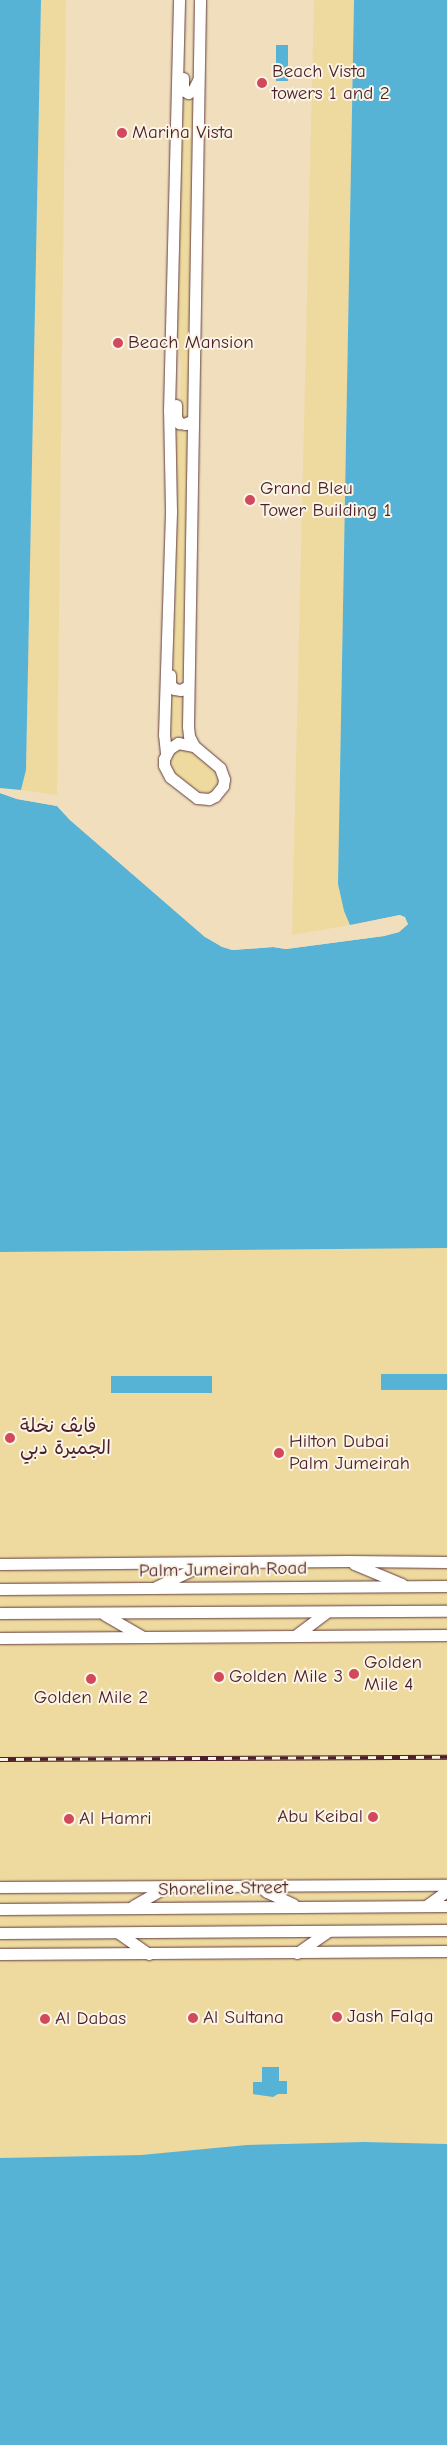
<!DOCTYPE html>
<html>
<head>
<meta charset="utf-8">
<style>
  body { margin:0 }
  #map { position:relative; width:447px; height:2445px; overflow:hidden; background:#f0debc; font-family:"Comic Neue","Playpen Sans Arabic",sans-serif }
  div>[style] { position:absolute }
  .sand>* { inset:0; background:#eeda9e }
  .water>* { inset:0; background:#57b3d5; transform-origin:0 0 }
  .pier>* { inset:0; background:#f0debc }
  .roads { filter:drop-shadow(0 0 1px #633c41) drop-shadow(0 0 1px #633c41) }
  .secondary>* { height:11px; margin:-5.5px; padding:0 5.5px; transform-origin:5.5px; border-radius:5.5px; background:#fff }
  .rail>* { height:4.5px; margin-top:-2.25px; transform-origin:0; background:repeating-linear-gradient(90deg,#fcf5e5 0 8px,#4a1f2b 0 16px); box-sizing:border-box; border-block:1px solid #4a1f2b }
  .dots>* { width:14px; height:14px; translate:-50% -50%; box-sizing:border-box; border:2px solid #fcf5e5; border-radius:50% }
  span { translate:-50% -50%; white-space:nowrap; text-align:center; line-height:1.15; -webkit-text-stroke:4px #fcf5e5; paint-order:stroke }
  .poi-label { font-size:19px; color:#4a1f2b }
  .left { translate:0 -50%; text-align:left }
  .right { translate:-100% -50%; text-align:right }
  .street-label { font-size:19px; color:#4a1f2b }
</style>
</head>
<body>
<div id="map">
  <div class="sand">
    <i style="clip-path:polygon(41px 0,66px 0,57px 795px,21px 790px,26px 770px)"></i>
    <i style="clip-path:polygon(314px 0,354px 0,338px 884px,344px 911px,350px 925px,292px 935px)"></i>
    <i style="clip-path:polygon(183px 74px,188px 79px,196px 83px,188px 419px,183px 419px,180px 413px,181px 364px,177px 340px)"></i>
    <i style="clip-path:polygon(175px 421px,188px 427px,183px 679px,177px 684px,173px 681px,177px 496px)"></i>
    <i style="clip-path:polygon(169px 687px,184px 693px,186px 738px,168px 744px)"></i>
    <i style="clip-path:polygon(184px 745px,216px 767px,219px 783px,211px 793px,202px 795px,173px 774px,168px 758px,169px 754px)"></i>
    <i style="clip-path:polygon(254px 1248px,447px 1248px,447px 2144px,364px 2142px,141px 2155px,0 2158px,0 1252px)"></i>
  </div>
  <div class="water">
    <i style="clip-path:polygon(0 0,41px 0,26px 770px,21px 790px,0 788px)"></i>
    <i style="clip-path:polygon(354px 0,447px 0,447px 1248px,0 1252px,0 793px,17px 799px,57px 806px,70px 820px,205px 937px,232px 950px,273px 947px,286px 949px,384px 936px,399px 932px,408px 924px,400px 915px,350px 925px,344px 911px,338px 884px)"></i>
    <i style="left:288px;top:45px;width:36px;height:12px;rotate:90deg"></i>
    <i style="left:381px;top:1374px;width:66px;height:16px"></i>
    <i style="left:111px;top:1376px;width:101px;height:17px"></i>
    <i style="clip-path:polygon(262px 2067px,279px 2067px,279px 2081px,287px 2081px,287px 2094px,278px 2094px,273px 2097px,253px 2094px,253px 2082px,262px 2082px)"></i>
    <i style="clip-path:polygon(364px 2142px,447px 2144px,447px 2445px,0 2445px,0 2158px,141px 2155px,247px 2145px)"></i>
  </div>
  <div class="pier">
    <i style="clip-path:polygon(0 791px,58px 804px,72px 819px,207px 935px,223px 945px,232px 948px,273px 944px,286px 946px,383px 934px,399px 930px,406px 922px,399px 918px,351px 928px,348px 926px,400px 915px,405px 917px,408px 924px,399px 932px,384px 936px,286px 949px,273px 947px,232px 950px,222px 947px,205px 937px,70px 820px,57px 806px,17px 799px,0 793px)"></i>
  </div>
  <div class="roads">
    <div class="secondary">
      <i style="left:183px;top:78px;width:12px;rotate:90deg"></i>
      <i style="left:183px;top:90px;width:6px;rotate:31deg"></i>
      <i style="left:188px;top:93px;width:6px;rotate:-31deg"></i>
      <i style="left:193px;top:90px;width:11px;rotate:-63deg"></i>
      <i style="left:176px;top:405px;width:12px;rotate:90deg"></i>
      <i style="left:176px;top:417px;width:7px;rotate:63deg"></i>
      <i style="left:179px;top:423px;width:6px;rotate:9deg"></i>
      <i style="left:185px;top:424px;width:9px;rotate:-27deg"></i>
      <i style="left:170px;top:675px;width:9px;rotate:90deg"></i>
      <i style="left:170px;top:684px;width:6px;rotate:51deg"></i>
      <i style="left:174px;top:689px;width:7px;rotate:8deg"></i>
      <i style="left:181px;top:690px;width:8px;rotate:-30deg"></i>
      <i style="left:178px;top:743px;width:16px;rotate:11deg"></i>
      <i style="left:194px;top:746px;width:34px;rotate:40deg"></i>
      <i style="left:220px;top:768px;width:12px;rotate:70deg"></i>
      <i style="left:224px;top:779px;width:7px;rotate:98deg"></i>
      <i style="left:223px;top:786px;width:13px;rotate:129deg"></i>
      <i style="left:215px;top:796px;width:7px;rotate:153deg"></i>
      <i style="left:209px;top:799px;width:12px;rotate:-175deg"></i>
      <i style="left:197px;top:798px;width:34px;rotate:-142deg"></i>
      <i style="left:170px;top:777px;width:13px;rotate:-117deg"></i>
      <i style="left:164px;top:765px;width:6px;rotate:-90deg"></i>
      <i style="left:164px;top:759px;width:11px;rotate:-63deg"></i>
      <i style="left:169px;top:749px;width:11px;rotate:-34deg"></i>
      <i style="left:194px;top:746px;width:11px;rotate:-117deg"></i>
      <i style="left:189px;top:736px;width:10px;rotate:-96deg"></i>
      <i style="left:188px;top:726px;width:726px;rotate:-89.05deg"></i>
      <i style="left:166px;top:753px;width:18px;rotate:-96deg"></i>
      <i style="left:164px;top:735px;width:224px;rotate:-88.2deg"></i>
      <i style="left:171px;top:511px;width:100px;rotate:-91.1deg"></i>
      <i style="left:169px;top:411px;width:411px;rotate:-88.6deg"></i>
      <i style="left:0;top:1564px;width:348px;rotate:-0.5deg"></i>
      <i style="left:348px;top:1561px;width:99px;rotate:0.6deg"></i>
      <i style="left:354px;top:1564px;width:52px;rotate:22.6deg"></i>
      <i style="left:156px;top:1587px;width:51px;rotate:-25.6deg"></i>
      <i style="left:0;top:1589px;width:447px;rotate:-0.4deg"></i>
      <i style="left:0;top:1613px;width:447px;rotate:-0.3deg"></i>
      <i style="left:105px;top:1615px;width:44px;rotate:30.1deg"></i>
      <i style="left:295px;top:1636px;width:40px;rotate:-37deg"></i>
      <i style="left:0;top:1638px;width:447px;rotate:-0.4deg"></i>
      <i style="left:259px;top:1886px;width:10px;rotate:37deg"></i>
      <i style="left:267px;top:1892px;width:29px;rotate:25deg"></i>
      <i style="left:0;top:1887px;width:447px;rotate:-0.3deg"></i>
      <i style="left:133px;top:1906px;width:36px;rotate:-30deg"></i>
      <i style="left:426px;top:1906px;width:26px;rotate:-36deg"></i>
      <i style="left:0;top:1909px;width:447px;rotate:-0.4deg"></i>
      <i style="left:0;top:1933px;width:447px;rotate:-0.4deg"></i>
      <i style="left:120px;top:1934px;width:35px;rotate:35deg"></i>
      <i style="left:297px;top:1953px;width:38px;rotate:-35deg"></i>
      <i style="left:0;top:1954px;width:447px;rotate:-0.4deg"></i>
    </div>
  </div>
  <div class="rail">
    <i style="left:0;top:1759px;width:447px;rotate:-0.3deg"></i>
  </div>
  <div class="dots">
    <i style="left:262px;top:83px;background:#d1495b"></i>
    <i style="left:122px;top:133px;background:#d1495b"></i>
    <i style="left:118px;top:343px;background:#d1495b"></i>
    <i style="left:250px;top:500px;background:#d1495b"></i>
    <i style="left:10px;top:1438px;background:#d1495b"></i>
    <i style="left:279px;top:1453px;background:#d1495b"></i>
    <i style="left:354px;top:1674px;background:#d1495b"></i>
    <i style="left:219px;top:1677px;background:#d1495b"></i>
    <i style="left:91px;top:1679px;background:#d1495b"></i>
    <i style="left:373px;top:1817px;background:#d1495b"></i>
    <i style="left:69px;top:1819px;background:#d1495b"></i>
    <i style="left:337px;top:2017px;background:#d1495b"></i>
    <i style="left:193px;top:2018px;background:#d1495b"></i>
    <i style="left:45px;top:2019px;background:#d1495b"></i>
  </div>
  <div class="poi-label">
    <span class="left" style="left:272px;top:83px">Beach Vista<br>towers 1 and 2</span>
    <span class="left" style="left:132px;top:133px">Marina Vista</span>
    <span class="left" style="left:128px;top:343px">Beach Mansion</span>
    <span class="left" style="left:260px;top:500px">Grand Bleu<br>Tower Building 1</span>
    <span class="left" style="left:20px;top:1438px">فايڤ نخلة<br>الجميرة دبي</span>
    <span class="left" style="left:289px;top:1453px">Hilton Dubai<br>Palm Jumeirah</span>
    <span class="left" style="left:364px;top:1674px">Golden<br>Mile 4</span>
    <span class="left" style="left:229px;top:1677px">Golden Mile 3</span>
    <span style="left:91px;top:1698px">Golden Mile 2</span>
    <span class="right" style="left:363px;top:1817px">Abu Keibal</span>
    <span class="left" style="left:79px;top:1819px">Al Hamri</span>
    <span class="left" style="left:347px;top:2017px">Jash Falqa</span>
    <span class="left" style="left:203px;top:2018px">Al Sultana</span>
    <span class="left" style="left:55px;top:2019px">Al Dabas</span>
  </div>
  <div class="street-label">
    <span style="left:223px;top:1570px;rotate:-1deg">Palm Jumeirah Road</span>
    <span style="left:223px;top:1889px;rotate:-1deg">Shoreline Street</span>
  </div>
</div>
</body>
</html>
